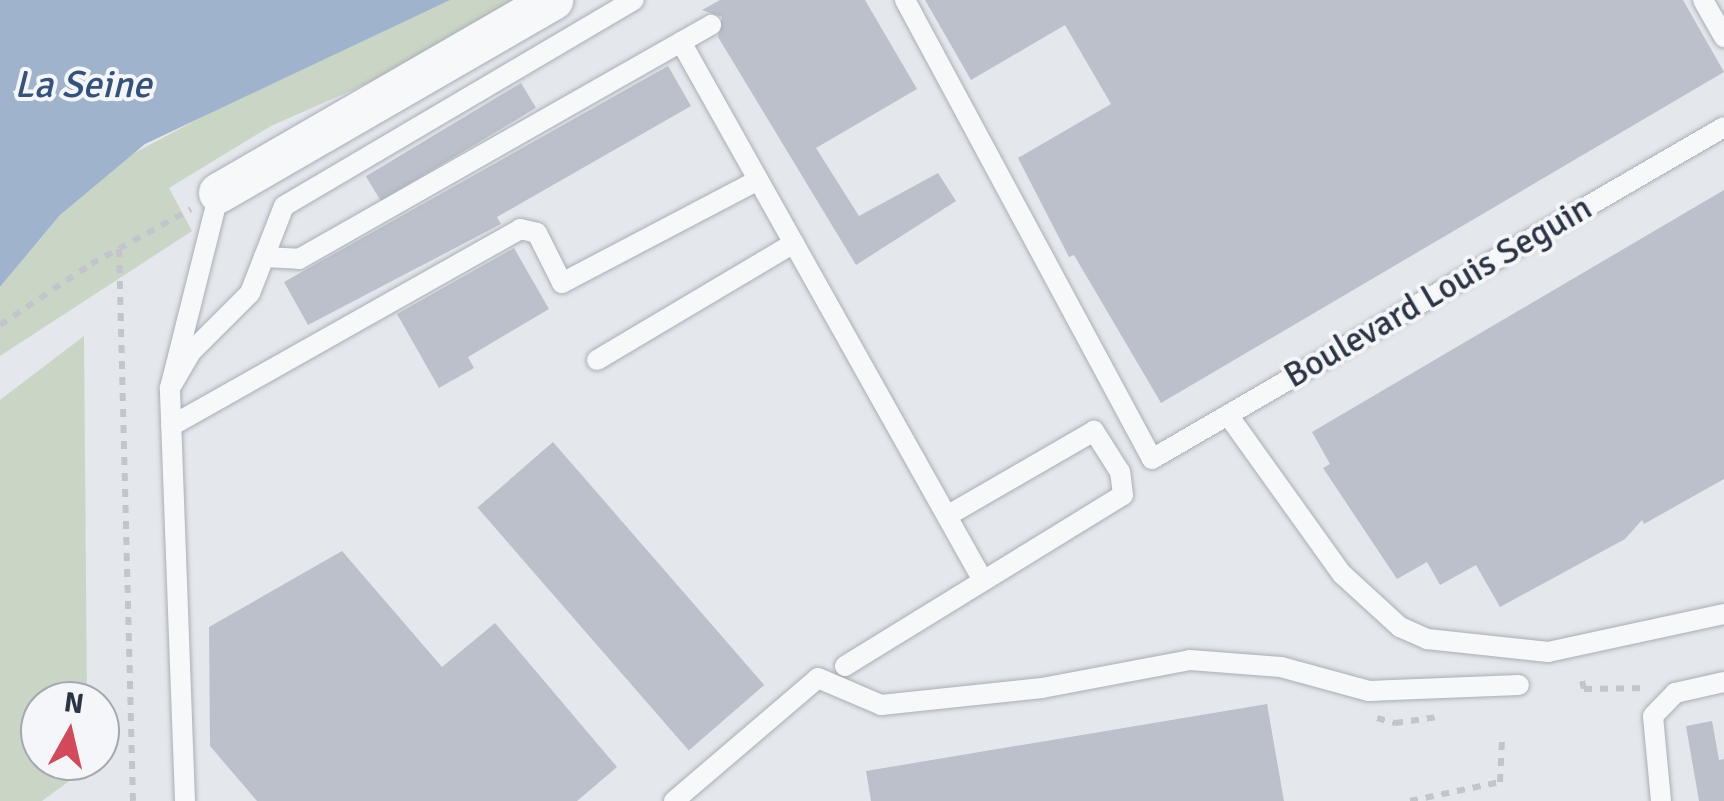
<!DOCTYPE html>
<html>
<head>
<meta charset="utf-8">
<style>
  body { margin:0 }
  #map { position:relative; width:1724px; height:801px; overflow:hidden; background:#e4e7ec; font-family:Signika,sans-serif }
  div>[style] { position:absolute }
  .green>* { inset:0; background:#c9d6c5 }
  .water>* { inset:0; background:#9fb4cc }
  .building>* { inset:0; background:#bbc0ca; transform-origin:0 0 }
  .path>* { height:6px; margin-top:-3px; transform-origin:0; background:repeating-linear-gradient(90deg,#c2c5cb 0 8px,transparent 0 16px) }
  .roads { filter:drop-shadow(0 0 2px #a9aeb7) drop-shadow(0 0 2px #a9aeb7) }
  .service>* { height:20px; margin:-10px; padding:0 10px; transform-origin:10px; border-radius:10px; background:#f7f8fa }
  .minor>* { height:40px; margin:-20px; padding:0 20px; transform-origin:20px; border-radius:20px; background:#f7f8fa }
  span { translate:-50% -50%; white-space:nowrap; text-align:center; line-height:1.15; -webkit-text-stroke:8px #f4f6f9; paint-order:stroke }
  .street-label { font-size:35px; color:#2b3445 }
  .water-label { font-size:38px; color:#34527a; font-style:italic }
  .north { position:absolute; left:20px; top:681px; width:100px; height:100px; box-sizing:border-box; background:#f4f6f9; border:2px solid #a4a8b1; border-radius:50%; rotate:8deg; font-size:28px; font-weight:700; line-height:40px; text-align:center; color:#2b3445 }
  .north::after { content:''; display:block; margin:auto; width:35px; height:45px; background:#d1495b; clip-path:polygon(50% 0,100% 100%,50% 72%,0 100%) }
</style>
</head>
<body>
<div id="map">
  <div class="green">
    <i style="clip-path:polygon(450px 0,515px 0,411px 64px,271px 126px,169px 188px,192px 231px,0 356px,0 287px,60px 215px,123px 159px,294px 68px)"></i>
    <i style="clip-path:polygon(84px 336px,87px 701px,40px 701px,40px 761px,87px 761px,87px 768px,42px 801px,0 801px,0 400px)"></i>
  </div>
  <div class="water">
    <i style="clip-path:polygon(0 0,450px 0,145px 144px,60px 215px,0 287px)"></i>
  </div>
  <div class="building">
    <i style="clip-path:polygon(720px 0,865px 0,917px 89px,816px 148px,859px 216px,938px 173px,956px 201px,856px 265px,718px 37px,722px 17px,702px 10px)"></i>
    <i style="clip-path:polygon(925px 0,1683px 0,1724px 72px,1161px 403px,1074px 255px,1069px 257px,1018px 158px,1111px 104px,1065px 25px,971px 80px)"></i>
    <i style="clip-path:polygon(668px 66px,691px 106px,497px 217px,501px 224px,308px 325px,284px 282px)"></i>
    <i style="left:521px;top:83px;width:29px;height:181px;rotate:59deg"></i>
    <i style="clip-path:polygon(1724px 190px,1724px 479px,1644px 524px,1642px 520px,1625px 539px,1500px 607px,1476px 565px,1440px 585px,1427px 562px,1397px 579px,1323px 468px,1330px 464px,1312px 432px)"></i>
    <i style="clip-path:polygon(514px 248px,549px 309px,468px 357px,474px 368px,439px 388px,397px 314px)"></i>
    <i style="left:553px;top:442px;width:322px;height:100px;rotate:49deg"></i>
    <i style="clip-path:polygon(342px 551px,442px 667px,495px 623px,617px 767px,577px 801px,257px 801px,210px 746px,209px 627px)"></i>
    <i style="clip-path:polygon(1267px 704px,1284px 801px,871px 801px,866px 771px)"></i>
    <i style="clip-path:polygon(1712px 721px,1719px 760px,1724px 759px,1724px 801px,1699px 801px,1686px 726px)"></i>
  </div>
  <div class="path">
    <i style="left:119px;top:249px;width:552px;rotate:88.55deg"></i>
    <i style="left:0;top:325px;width:110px;rotate:-33.8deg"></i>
    <i style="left:91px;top:264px;width:114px;rotate:-28.8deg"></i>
    <i style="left:1582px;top:681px;width:8px;rotate:76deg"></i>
    <i style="left:1584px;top:689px;width:64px;rotate:-0.9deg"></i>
    <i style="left:1377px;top:718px;width:19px;rotate:16deg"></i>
    <i style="left:1395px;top:723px;width:43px;rotate:-7.9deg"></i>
    <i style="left:1410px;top:801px;width:92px;rotate:-11.9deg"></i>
    <i style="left:1500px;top:782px;width:43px;rotate:-87.3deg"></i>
  </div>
  <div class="roads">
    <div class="service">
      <i style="left:905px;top:0;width:521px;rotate:61.71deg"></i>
      <i style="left:1152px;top:459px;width:661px;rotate:-30.13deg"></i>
      <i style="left:1703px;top:0;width:43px;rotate:60.4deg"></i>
      <i style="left:681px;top:42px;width:613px;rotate:60.72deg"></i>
      <i style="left:264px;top:257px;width:35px;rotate:3deg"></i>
      <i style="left:299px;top:259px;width:474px;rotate:-29.6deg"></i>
      <i style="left:597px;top:360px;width:229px;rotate:-30.7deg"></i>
      <i style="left:170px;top:388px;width:42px;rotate:-59.7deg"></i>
      <i style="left:191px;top:352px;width:83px;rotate:-45deg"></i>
      <i style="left:250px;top:293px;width:93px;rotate:-68.7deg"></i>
      <i style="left:284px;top:206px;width:406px;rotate:-30.5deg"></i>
      <i style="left:1228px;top:415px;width:196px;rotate:54.4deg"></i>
      <i style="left:1342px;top:574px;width:79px;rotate:42.4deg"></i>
      <i style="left:1400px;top:627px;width:30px;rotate:24deg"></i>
      <i style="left:1427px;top:639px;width:122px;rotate:6.1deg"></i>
      <i style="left:1548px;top:652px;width:180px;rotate:-12.2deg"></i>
      <i style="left:171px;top:426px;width:401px;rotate:-29.4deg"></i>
      <i style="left:520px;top:229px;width:17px;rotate:13deg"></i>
      <i style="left:537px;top:233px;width:56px;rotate:63.4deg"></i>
      <i style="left:562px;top:283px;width:221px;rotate:-27.7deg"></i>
      <i style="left:845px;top:666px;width:326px;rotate:-31.6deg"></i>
      <i style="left:1123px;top:495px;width:23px;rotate:-97deg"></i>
      <i style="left:1120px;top:472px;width:49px;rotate:-122.4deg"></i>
      <i style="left:1094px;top:431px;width:170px;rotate:150deg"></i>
      <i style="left:185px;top:801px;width:413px;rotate:-92.1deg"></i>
      <i style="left:170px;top:388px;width:201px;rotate:-75.9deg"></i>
      <i style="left:674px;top:801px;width:189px;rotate:-40.5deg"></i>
      <i style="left:818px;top:678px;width:69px;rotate:23.2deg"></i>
      <i style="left:881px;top:705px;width:162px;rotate:-6deg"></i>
      <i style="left:1042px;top:688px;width:151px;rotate:-10.7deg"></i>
      <i style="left:1190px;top:660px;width:91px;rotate:4.4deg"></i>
      <i style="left:1281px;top:667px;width:91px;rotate:15.3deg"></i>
      <i style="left:1369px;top:691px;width:150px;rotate:-2.3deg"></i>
      <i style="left:1661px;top:801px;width:85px;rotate:-95.4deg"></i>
      <i style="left:1653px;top:716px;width:32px;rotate:-46deg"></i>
      <i style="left:1675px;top:693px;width:50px;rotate:-12.7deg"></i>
    </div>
    <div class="minor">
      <i style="left:219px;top:193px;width:386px;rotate:-30deg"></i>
    </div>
  </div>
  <div class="street-label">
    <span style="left:1438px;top:292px;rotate:-30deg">Boulevard Louis Seguin</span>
  </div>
  <div class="water-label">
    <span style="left:83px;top:85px">La Seine</span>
  </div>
  <div class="north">N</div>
</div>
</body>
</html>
